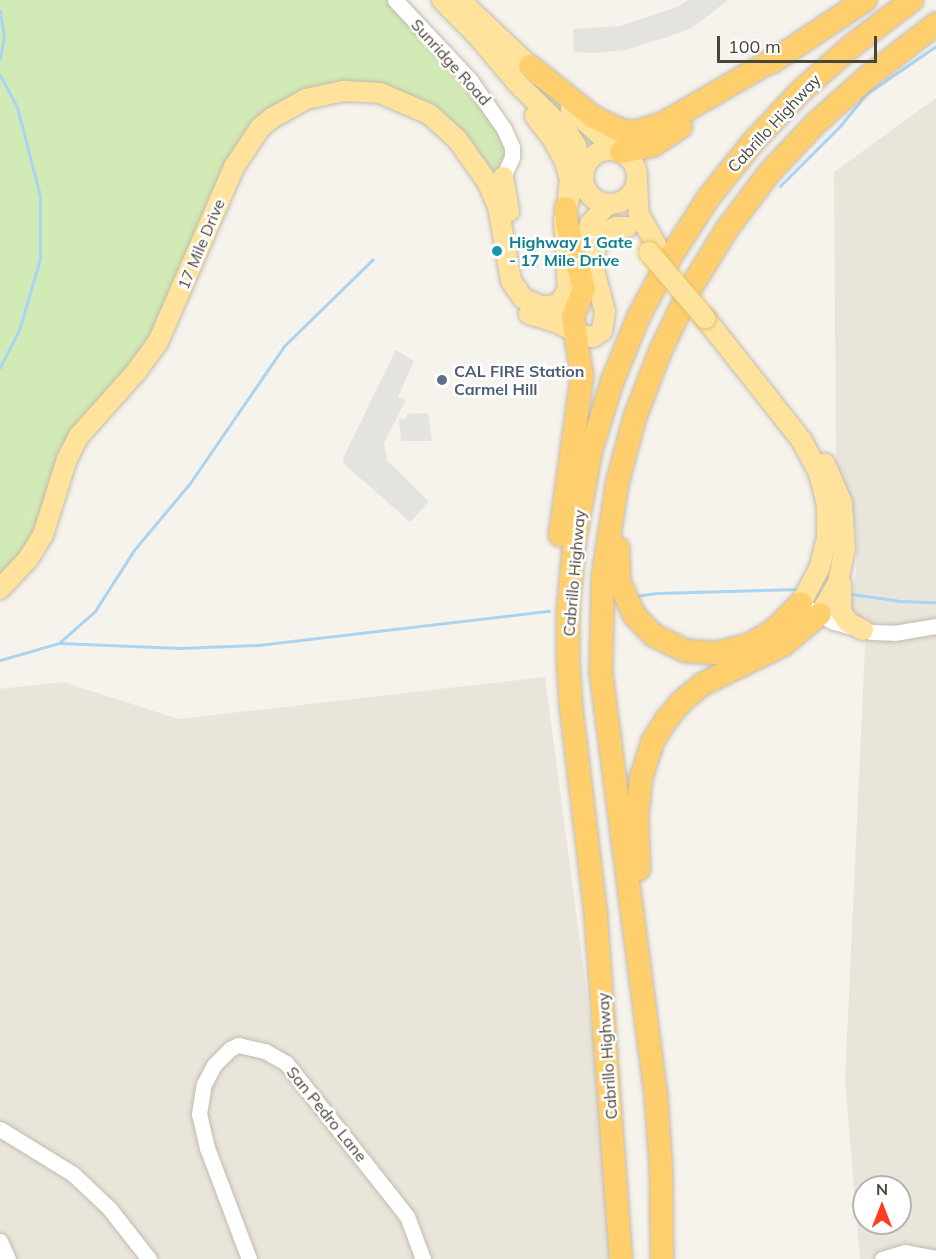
<!DOCTYPE html>
<html>
<head>
<meta charset="utf-8">
<style>
  body { margin:0 }
  #map { position:relative; width:936px; height:1259px; overflow:hidden; background:#f6f3ec; font-family:Mulish,sans-serif }
  div>[style] { position:absolute }
  .residential>* { inset:0; background:#eae5da }
  .green>* { inset:0; background:#d2eab5 }
  .parking>* { inset:0; background:#e5e3e0; transform-origin:0 0 }
  .stream>* { height:3px; margin:-1.5px; padding:0 1.5px; transform-origin:1.5px; border-radius:1.5px; background:#a9d4f2 }
  .roads { filter:drop-shadow(0 0 2px #c2bbae) drop-shadow(0 0 2px #c2bbae) }
  .minor>* { height:15px; margin:-7.5px; padding:0 7.5px; transform-origin:7.5px; border-radius:7.5px; background:#fff }
  .major>* { height:20px; margin:-10px; padding:0 10px; transform-origin:10px; border-radius:10px; background:#ffe39c }
  .major>.ring { margin:-10px; padding:0; box-sizing:content-box; background:none; border:20px solid #ffe39c; border-radius:50% }
  .highway>* { height:22px; margin:-11px; padding:0 11px; transform-origin:11px; border-radius:11px; background:#ffcf6e }
  .bridges { filter:drop-shadow(0 0 2px #e6c16a) drop-shadow(0 0 2px #e6c16a) }
  .major-bridge>* { height:20px; margin:-10px; padding:0 10px; transform-origin:10px; border-radius:10px; background:#ffe39c }
  .dots>* { width:16px; height:16px; translate:-50% -50%; box-sizing:border-box; border:3px solid #fff; border-radius:50% }
  span { translate:-50% -50%; white-space:nowrap; text-align:center; line-height:1.15; -webkit-text-stroke:5px #fff; paint-order:stroke }
  .street-label { font-size:16px; color:#4b4439 }
  .culture-label { font-size:16px; color:#0d838f; font-weight:700 }
  .left { translate:0 -50%; text-align:left }
  .service-label { font-size:16px; color:#4e5e75; font-weight:700 }
  .north { position:absolute; left:852px; top:1175px; width:60px; height:60px; box-sizing:border-box; background:#fff; border:2px solid #b7b4b0; border-radius:50%; rotate:0deg; font-size:16px; font-weight:700; line-height:24px; text-align:center; color:#4b4439 }
  .north::after { content:''; display:block; margin:auto; width:21px; height:27px; background:#fc3f1d; clip-path:polygon(50% 0,100% 100%,50% 72%,0 100%) }
  .scale { position:absolute; left:717px; top:36px; width:160px; height:27px; box-sizing:border-box; border:3px solid #4b4439; border-top:0; padding-left:8px; font-size:18px; line-height:21px; white-space:nowrap; color:#4b4439; -webkit-text-stroke:4px #fff; paint-order:stroke }
</style>
</head>
<body>
<div id="map">
  <div class="residential">
    <i style="clip-path:polygon(evenodd,936px 98px,936px 1259px,860px 1259px,845px 1081px,866px 624px,860px 621px,850px 606px,856px 572px,857px 536px,849px 495px,836px 466px,834px 172px,936px 98px,864px 1187px,900px 1187px,900px 1223px,864px 1223px,864px 1187px)"></i>
    <i style="clip-path:polygon(545px 677px,597px 1070px,610px 1259px,0 1259px,0 689px,63px 682px,179px 719px)"></i>
  </div>
  <div class="green">
    <i style="clip-path:polygon(0 0,395px 0,470px 80px,513px 152px,488px 183px,442px 125px,344px 91px,260px 128px,173px 311px,94px 417px,50px 517px,0 589px)"></i>
    <i style="clip-path:polygon(483px 29px,550px 94px,596px 142px,591px 145px,583px 142px,518px 76px)"></i>
  </div>
  <div class="parking">
    <i style="clip-path:polygon(688px 0,728px 0,692px 28px,670px 36px,625px 50px,597px 53px,574px 52px,573px 29px,620px 26px,677px 7px)"></i>
    <i style="left:535px;top:245px;width:23px;height:10px;rotate:80deg"></i>
    <i style="clip-path:polygon(396px 350px,414px 361px,398px 397px,406px 400px,384px 443px,387px 460px,429px 502px,410px 522px,344px 464px,343px 458px)"></i>
    <i style="clip-path:polygon(428px 413px,432px 441px,401px 441px,399px 419px,407px 418px,407px 414px)"></i>
  </div>
  <div class="stream">
    <i style="left:0;top:11px;width:25px;rotate:81deg"></i>
    <i style="left:4px;top:36px;width:23px;rotate:100deg"></i>
    <i style="left:0;top:75px;width:36px;rotate:62deg"></i>
    <i style="left:17px;top:107px;width:92px;rotate:75.5deg"></i>
    <i style="left:40px;top:196px;width:63px;rotate:90deg"></i>
    <i style="left:40px;top:259px;width:74px;rotate:106.5deg"></i>
    <i style="left:19px;top:330px;width:42px;rotate:117.2deg"></i>
    <i style="left:780px;top:186px;width:85px;rotate:-45deg"></i>
    <i style="left:840px;top:126px;width:41px;rotate:-50.9deg"></i>
    <i style="left:866px;top:94px;width:85px;rotate:-34.4deg"></i>
    <i style="left:852px;top:594px;width:49px;rotate:8.3deg"></i>
    <i style="left:900px;top:601px;width:36px;rotate:2deg"></i>
    <i style="left:635px;top:596px;width:22px;rotate:-8deg"></i>
    <i style="left:657px;top:593px;width:142px;rotate:-1.6deg"></i>
    <i style="left:60px;top:642px;width:47px;rotate:-41.5deg"></i>
    <i style="left:95px;top:611px;width:72px;rotate:-57.4deg"></i>
    <i style="left:134px;top:550px;width:87px;rotate:-50.1deg"></i>
    <i style="left:190px;top:483px;width:166px;rotate:-55.5deg"></i>
    <i style="left:284px;top:346px;width:124px;rotate:-44.3deg"></i>
    <i style="left:0;top:660px;width:61px;rotate:-16.1deg"></i>
    <i style="left:59px;top:643px;width:121px;rotate:2.4deg"></i>
    <i style="left:180px;top:648px;width:78px;rotate:-2.2deg"></i>
    <i style="left:258px;top:645px;width:293px;rotate:-6.7deg"></i>
  </div>
  <div class="roads">
    <div class="minor">
      <i style="left:395px;top:0;width:110px;rotate:46.8deg"></i>
      <i style="left:470px;top:80px;width:60px;rotate:55.2deg"></i>
      <i style="left:504px;top:129px;width:20px;rotate:66deg"></i>
      <i style="left:512px;top:147px;width:10px;rotate:90deg"></i>
      <i style="left:512px;top:157px;width:22px;rotate:114deg"></i>
      <i style="left:503px;top:177px;width:10px;rotate:156deg"></i>
      <i style="left:812px;top:610px;width:25px;rotate:29deg"></i>
      <i style="left:834px;top:622px;width:38px;rotate:15deg"></i>
      <i style="left:871px;top:632px;width:23px;rotate:2deg"></i>
      <i style="left:894px;top:633px;width:43px;rotate:-9.5deg"></i>
      <i style="left:0;top:1129px;width:86px;rotate:31.7deg"></i>
      <i style="left:73px;top:1174px;width:50px;rotate:43.4deg"></i>
      <i style="left:109px;top:1208px;width:65px;rotate:51.9deg"></i>
      <i style="left:0;top:1241px;width:20px;rotate:66deg"></i>
      <i style="left:249px;top:1259px;width:119px;rotate:-110.7deg"></i>
      <i style="left:207px;top:1148px;width:35px;rotate:-103deg"></i>
      <i style="left:199px;top:1114px;width:30px;rotate:-81deg"></i>
      <i style="left:204px;top:1084px;width:21px;rotate:-62deg"></i>
      <i style="left:214px;top:1065px;width:23px;rotate:-45deg"></i>
      <i style="left:230px;top:1049px;width:9px;rotate:-27deg"></i>
      <i style="left:238px;top:1045px;width:28px;rotate:13deg"></i>
      <i style="left:265px;top:1051px;width:24px;rotate:30deg"></i>
      <i style="left:286px;top:1063px;width:195px;rotate:51.7deg"></i>
      <i style="left:407px;top:1216px;width:46px;rotate:69.6deg"></i>
      <i style="left:882px;top:1259px;width:24px;rotate:-17deg"></i>
      <i style="left:905px;top:1252px;width:32px;rotate:11deg"></i>
    </div>
    <div class="major">
      <i style="left:442px;top:0;width:49px;rotate:45deg"></i>
      <i style="left:477px;top:35px;width:64px;rotate:50.1deg"></i>
      <i style="left:518px;top:84px;width:70px;rotate:44.4deg"></i>
      <i style="left:568px;top:133px;width:15px;rotate:58deg"></i>
      <i style="left:576px;top:146px;width:25px;rotate:74deg"></i>
      <i style="left:464px;top:4px;width:105px;rotate:43.5deg"></i>
      <i style="left:571px;top:109px;width:63px;rotate:41.8deg"></i>
      <i style="left:535px;top:116px;width:29px;rotate:52deg"></i>
      <i style="left:553px;top:139px;width:26px;rotate:62deg"></i>
      <i style="left:565px;top:162px;width:18px;rotate:74deg"></i>
      <i style="left:570px;top:179px;width:18px;rotate:96deg"></i>
      <i class="ring" style="left:583px;top:150px;width:34px;height:34px"></i>
      <i style="left:503px;top:177px;width:35px;rotate:80deg"></i>
      <i style="left:637px;top:182px;width:33px;rotate:87deg"></i>
      <i style="left:639px;top:215px;width:34px;rotate:60deg"></i>
      <i style="left:593px;top:264px;width:18px;rotate:-81deg"></i>
      <i style="left:596px;top:246px;width:16px;rotate:-55deg"></i>
      <i style="left:605px;top:233px;width:13px;rotate:-29deg"></i>
      <i style="left:616px;top:227px;width:11px"></i>
      <i style="left:529px;top:314px;width:28px;rotate:17deg"></i>
      <i style="left:556px;top:322px;width:31px;rotate:27deg"></i>
      <i style="left:584px;top:336px;width:9px;rotate:6deg"></i>
      <i style="left:593px;top:337px;width:11px;rotate:-34deg"></i>
      <i style="left:602px;top:331px;width:19px;rotate:-81deg"></i>
      <i style="left:605px;top:312px;width:75px;rotate:-104.6deg"></i>
      <i style="left:586px;top:239px;width:16px;rotate:-75deg"></i>
      <i style="left:590px;top:224px;width:25px;rotate:-48deg"></i>
      <i style="left:705px;top:318px;width:157px;rotate:51.7deg"></i>
      <i style="left:802px;top:441px;width:36px;rotate:62deg"></i>
      <i style="left:819px;top:473px;width:34px;rotate:76deg"></i>
      <i style="left:827px;top:506px;width:32px;rotate:90deg"></i>
      <i style="left:827px;top:538px;width:32px;rotate:104deg"></i>
      <i style="left:819px;top:569px;width:38px;rotate:118deg"></i>
      <i style="left:841px;top:584px;width:28px;rotate:90deg"></i>
      <i style="left:841px;top:612px;width:12px;rotate:55deg"></i>
      <i style="left:848px;top:622px;width:17px;rotate:28deg"></i>
      <i style="left:0;top:589px;width:41px;rotate:-47deg"></i>
      <i style="left:28px;top:559px;width:28px;rotate:-58deg"></i>
      <i style="left:43px;top:535px;width:80px;rotate:-72.5deg"></i>
      <i style="left:67px;top:459px;width:25px;rotate:-63deg"></i>
      <i style="left:78px;top:437px;width:87px;rotate:-48.3deg"></i>
      <i style="left:136px;top:372px;width:37px;rotate:-54deg"></i>
      <i style="left:158px;top:342px;width:191px;rotate:-66.5deg"></i>
      <i style="left:234px;top:167px;width:47px;rotate:-56.3deg"></i>
      <i style="left:260px;top:128px;width:16px;rotate:-40deg"></i>
      <i style="left:272px;top:118px;width:39px;rotate:-29deg"></i>
      <i style="left:306px;top:99px;width:39px;rotate:-12deg"></i>
      <i style="left:344px;top:91px;width:36px;rotate:3deg"></i>
      <i style="left:380px;top:93px;width:53px;rotate:23.2deg"></i>
      <i style="left:429px;top:114px;width:38px;rotate:42deg"></i>
      <i style="left:457px;top:139px;width:54px;rotate:54.8deg"></i>
      <i style="left:488px;top:183px;width:25px;rotate:67deg"></i>
      <i style="left:498px;top:206px;width:76px;rotate:80.2deg"></i>
      <i style="left:511px;top:281px;width:21px;rotate:55deg"></i>
      <i style="left:523px;top:298px;width:21px;rotate:25deg"></i>
      <i style="left:542px;top:307px;width:17px;rotate:-10deg"></i>
      <i style="left:559px;top:304px;width:17px;rotate:-57deg"></i>
      <i style="left:568px;top:290px;width:71px;rotate:-93.2deg"></i>
      <i style="left:564px;top:219px;width:34px;rotate:-76deg"></i>
      <i style="left:572px;top:186px;width:16px;rotate:-45deg"></i>
      <i style="left:820px;top:614px;width:36px;rotate:-60deg"></i>
      <i style="left:838px;top:583px;width:36px;rotate:-79deg"></i>
      <i style="left:845px;top:548px;width:45px;rotate:-93.8deg"></i>
      <i style="left:842px;top:503px;width:43px;rotate:-113.6deg"></i>
    </div>
    <div class="highway">
      <i style="left:772px;top:62px;width:112px;rotate:-33.7deg"></i>
      <i style="left:530px;top:66px;width:80px;rotate:38.9deg"></i>
      <i style="left:592px;top:116px;width:31px;rotate:27deg"></i>
      <i style="left:620px;top:130px;width:15px;rotate:8deg"></i>
      <i style="left:635px;top:132px;width:30px;rotate:-17deg"></i>
      <i style="left:664px;top:123px;width:138px;rotate:-30.1deg"></i>
      <i style="left:621px;top:152px;width:33px;rotate:-12deg"></i>
      <i style="left:653px;top:145px;width:33px;rotate:-33deg"></i>
      <i style="left:560px;top:535px;width:160px;rotate:-82.1deg"></i>
      <i style="left:582px;top:377px;width:61px;rotate:-98.5deg"></i>
      <i style="left:573px;top:317px;width:30px;rotate:-69deg"></i>
      <i style="left:584px;top:289px;width:67px;rotate:-104.7deg"></i>
      <i style="left:567px;top:224px;width:16px;rotate:-94deg"></i>
      <i style="left:618px;top:548px;width:33px;rotate:88deg"></i>
      <i style="left:619px;top:581px;width:37px;rotate:66deg"></i>
      <i style="left:634px;top:615px;width:28px;rotate:46deg"></i>
      <i style="left:653px;top:635px;width:37px;rotate:26deg"></i>
      <i style="left:686px;top:651px;width:31px;rotate:4deg"></i>
      <i style="left:717px;top:653px;width:33px;rotate:-14deg"></i>
      <i style="left:749px;top:645px;width:29px;rotate:-31deg"></i>
      <i style="left:774px;top:630px;width:38px;rotate:-45deg"></i>
      <i style="left:639px;top:869px;width:51px;rotate:-92.2deg"></i>
      <i style="left:637px;top:818px;width:40px;rotate:-84.3deg"></i>
      <i style="left:641px;top:778px;width:39px;rotate:-72deg"></i>
      <i style="left:653px;top:741px;width:26px;rotate:-58deg"></i>
      <i style="left:667px;top:719px;width:23px;rotate:-50deg"></i>
      <i style="left:682px;top:701px;width:27px;rotate:-39deg"></i>
      <i style="left:703px;top:684px;width:89px;rotate:-26deg"></i>
      <i style="left:783px;top:645px;width:48px;rotate:-40deg"></i>
      <i style="left:621px;top:1259px;width:344px;rotate:-94.2deg"></i>
      <i style="left:596px;top:916px;width:210px;rotate:-96.8deg"></i>
      <i style="left:571px;top:707px;width:47px;rotate:-93.7deg"></i>
      <i style="left:568px;top:660px;width:47px;rotate:-90deg"></i>
      <i style="left:568px;top:613px;width:69px;rotate:-85deg"></i>
      <i style="left:574px;top:544px;width:96px;rotate:-79.7deg"></i>
      <i style="left:591px;top:450px;width:71px;rotate:-72.8deg"></i>
      <i style="left:612px;top:382px;width:69px;rotate:-67.9deg"></i>
      <i style="left:638px;top:318px;width:70px;rotate:-62deg"></i>
      <i style="left:671px;top:256px;width:70px;rotate:-57.2deg"></i>
      <i style="left:709px;top:197px;width:70px;rotate:-51.3deg"></i>
      <i style="left:753px;top:142px;width:70px;rotate:-46.7deg"></i>
      <i style="left:801px;top:91px;width:69px;rotate:-41.5deg"></i>
      <i style="left:853px;top:45px;width:74px;rotate:-37.3deg"></i>
      <i style="left:662px;top:1259px;width:92px;rotate:-90.6deg"></i>
      <i style="left:661px;top:1167px;width:71px;rotate:-94deg"></i>
      <i style="left:656px;top:1096px;width:430px;rotate:-97.4deg"></i>
      <i style="left:601px;top:670px;width:93px;rotate:-88.8deg"></i>
      <i style="left:603px;top:577px;width:94px;rotate:-81.4deg"></i>
      <i style="left:617px;top:484px;width:69px;rotate:-75deg"></i>
      <i style="left:635px;top:417px;width:70px;rotate:-69deg"></i>
      <i style="left:660px;top:352px;width:70px;rotate:-64.5deg"></i>
      <i style="left:690px;top:289px;width:70px;rotate:-58.3deg"></i>
      <i style="left:727px;top:229px;width:70px;rotate:-53.1deg"></i>
      <i style="left:769px;top:173px;width:70px;rotate:-46.7deg"></i>
      <i style="left:817px;top:122px;width:69px;rotate:-41.5deg"></i>
      <i style="left:869px;top:76px;width:85px;rotate:-37.8deg"></i>
    </div>
  </div>
  <div class="bridges">
    <div class="major-bridge">
      <i style="left:649px;top:252px;width:87px;rotate:49.7deg"></i>
    </div>
  </div>
  <div class="dots">
    <i style="left:497px;top:251px;background:#0f9aa8"></i>
    <i style="left:442px;top:380px;background:#5c6f8a"></i>
  </div>
  <div class="street-label">
    <span style="left:451px;top:62px;rotate:48deg">Sunridge Road</span>
    <span style="left:774px;top:123px;rotate:-47deg">Cabrillo Highway</span>
    <span style="left:201px;top:244px;rotate:-67deg">17 Mile Drive</span>
    <span style="left:574px;top:573px;rotate:-85deg">Cabrillo Highway</span>
    <span style="left:607px;top:1056px;rotate:-94deg">Cabrillo Highway</span>
    <span style="left:327px;top:1114px;rotate:51deg">San Pedro Lane</span>
  </div>
  <div class="culture-label">
    <span class="left" style="left:509px;top:251px">Highway 1 Gate<br>- 17 Mile Drive</span>
  </div>
  <div class="service-label">
    <span class="left" style="left:454px;top:380px">CAL FIRE Station<br>Carmel Hill</span>
  </div>
  <div class="north">N</div>
  <div class="scale">100 m</div>
</div>
</body>
</html>
